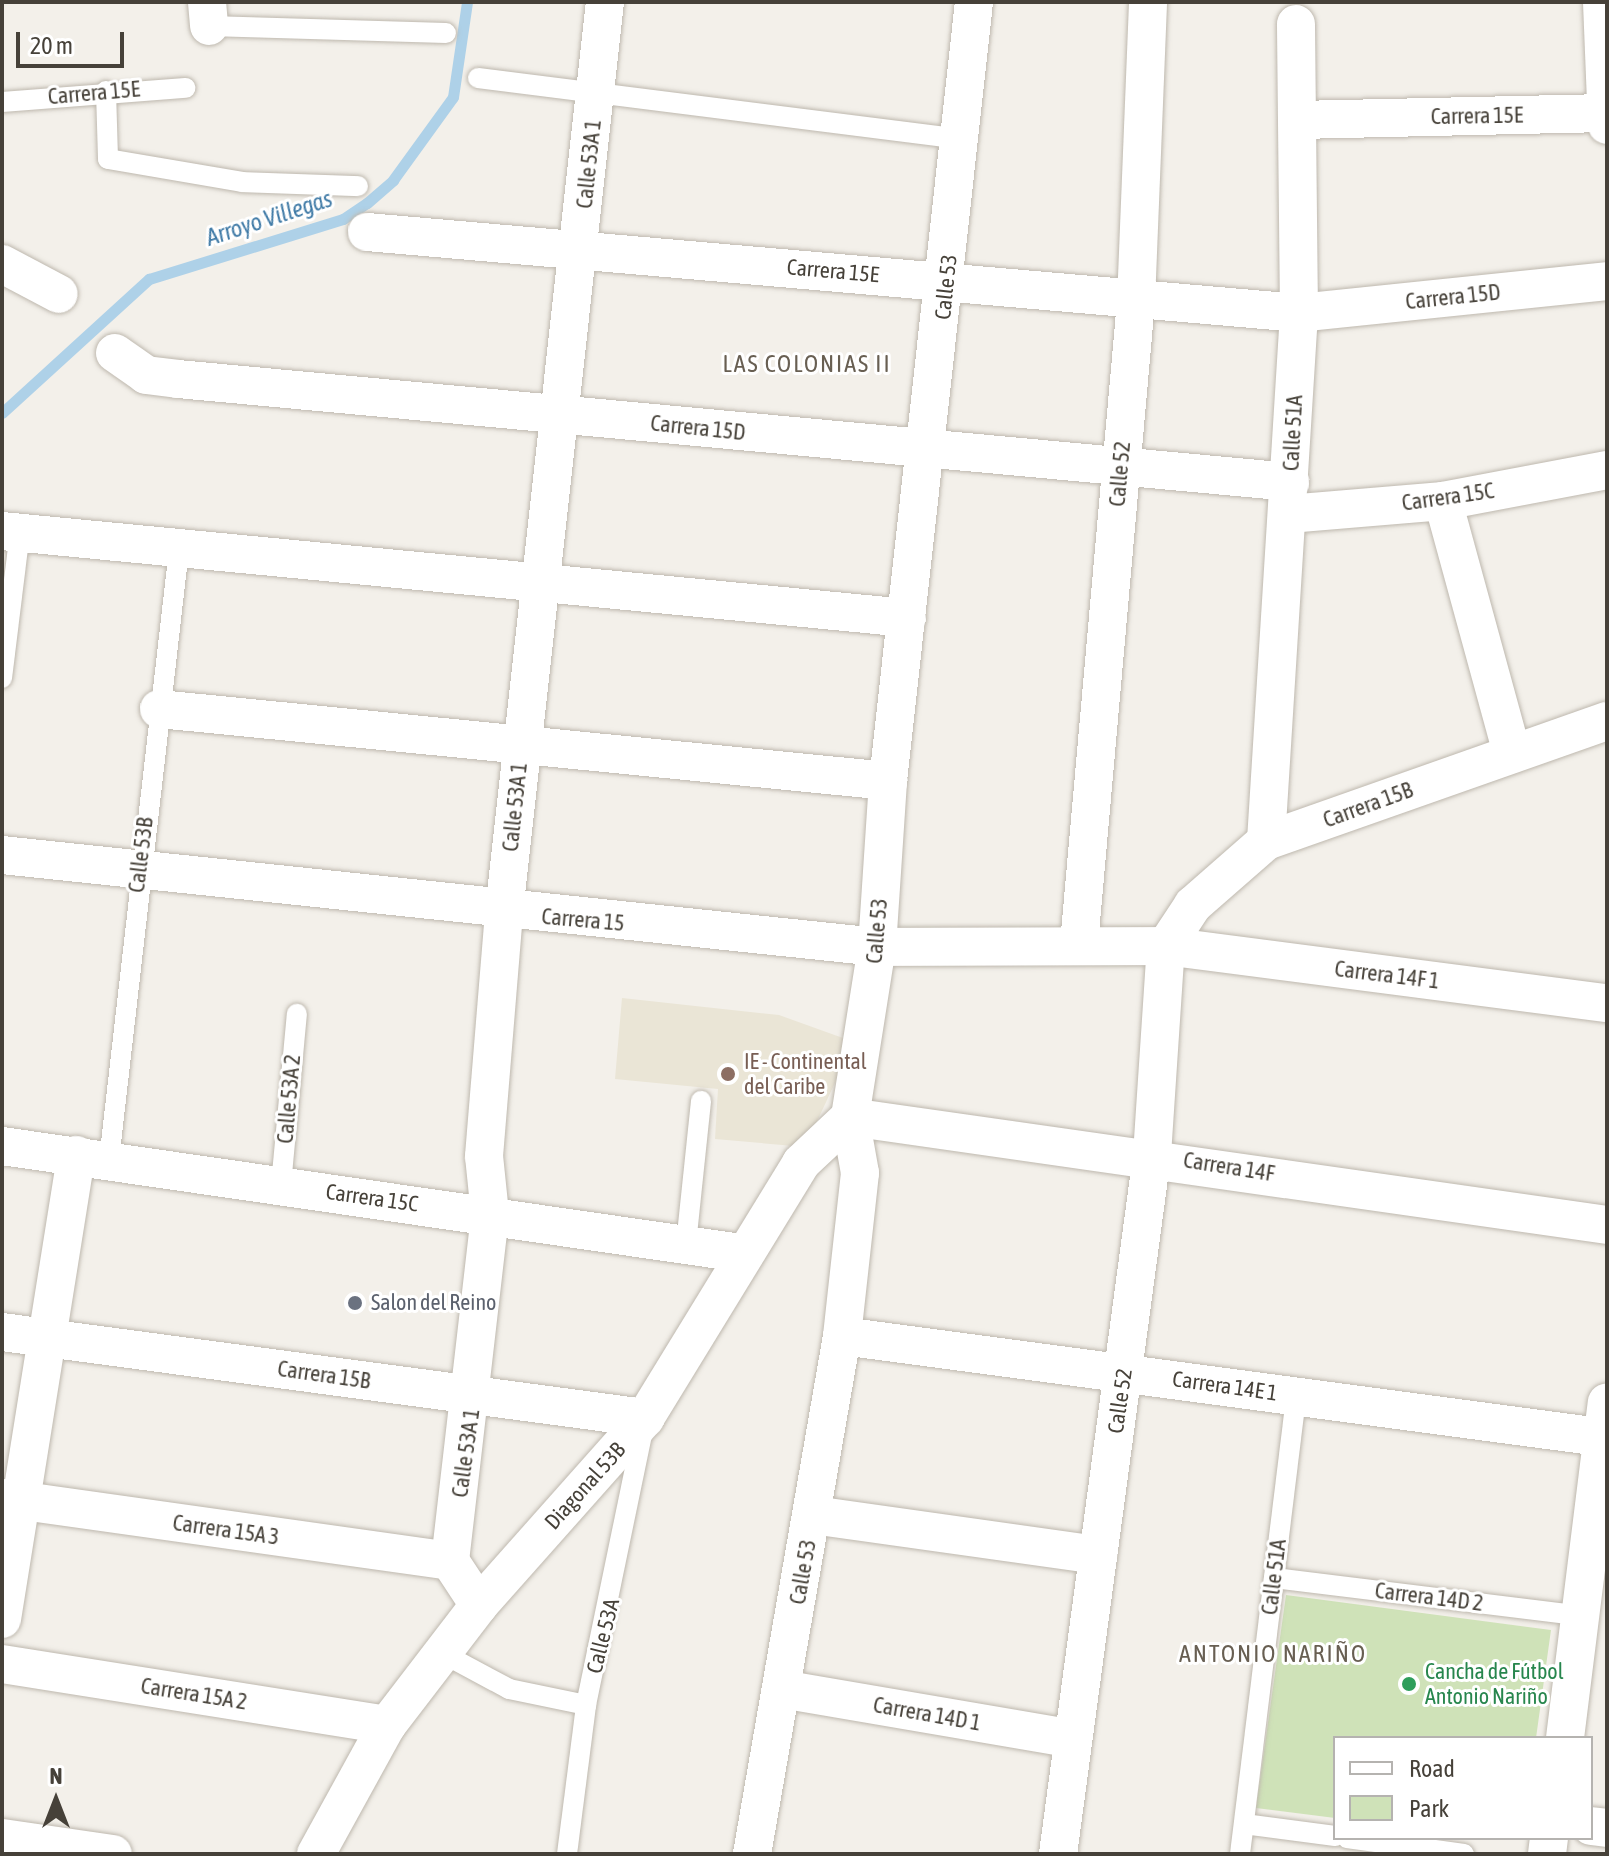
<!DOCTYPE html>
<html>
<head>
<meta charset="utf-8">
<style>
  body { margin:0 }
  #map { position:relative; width:1609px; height:1856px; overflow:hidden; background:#f3f0ea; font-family:"Asap Condensed",sans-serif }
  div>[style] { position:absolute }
  .education>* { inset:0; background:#eae5d6 }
  .green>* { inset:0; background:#cfe2b8 }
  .stream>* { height:11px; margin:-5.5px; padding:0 5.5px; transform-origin:5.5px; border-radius:5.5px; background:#aed1e8 }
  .roads { filter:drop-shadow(0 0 2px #beb8ae) drop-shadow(0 0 2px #beb8ae) }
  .lane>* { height:20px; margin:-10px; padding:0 10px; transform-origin:10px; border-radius:10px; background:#fff }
  .street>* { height:38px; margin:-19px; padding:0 19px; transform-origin:19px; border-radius:19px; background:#fff }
  .dots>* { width:22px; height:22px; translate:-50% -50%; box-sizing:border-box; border:4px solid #fff; border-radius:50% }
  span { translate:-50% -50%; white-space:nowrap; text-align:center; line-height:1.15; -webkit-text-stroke:6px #fff; paint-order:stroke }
  .street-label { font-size:22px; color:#464139 }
  .education-label { font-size:22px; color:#785e54 }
  .left { translate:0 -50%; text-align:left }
  .worship-label { font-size:22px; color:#5b616d }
  .leisure-label { font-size:22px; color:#27864d }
  .water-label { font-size:24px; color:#3f7aa6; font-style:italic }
  .neighbourhood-label { font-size:24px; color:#685f52; letter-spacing:2px }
  .frame { position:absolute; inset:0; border:4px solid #464139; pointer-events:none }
  .legend { position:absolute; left:1333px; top:1736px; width:260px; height:104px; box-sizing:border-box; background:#fff; border:2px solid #b5b3b0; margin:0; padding:10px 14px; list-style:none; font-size:24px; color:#464139 }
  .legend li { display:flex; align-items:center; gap:16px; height:40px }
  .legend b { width:40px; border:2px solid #b5b3b0 }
  .north { position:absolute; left:16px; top:1760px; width:80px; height:80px; -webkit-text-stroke:6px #fff; paint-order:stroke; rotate:0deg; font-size:22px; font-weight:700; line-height:32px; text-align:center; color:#464139 }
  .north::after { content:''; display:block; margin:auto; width:28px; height:36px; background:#464139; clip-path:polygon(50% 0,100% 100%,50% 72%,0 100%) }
  .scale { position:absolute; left:16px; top:32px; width:108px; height:36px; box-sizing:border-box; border:4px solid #464139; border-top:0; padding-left:10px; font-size:24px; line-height:28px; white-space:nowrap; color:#464139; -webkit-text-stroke:6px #fff; paint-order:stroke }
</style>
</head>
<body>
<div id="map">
  <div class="education">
    <i style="clip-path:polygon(622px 998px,779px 1015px,854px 1042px,805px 1147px,715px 1139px,718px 1089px,615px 1079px)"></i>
  </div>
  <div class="green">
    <i style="clip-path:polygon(1286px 1595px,1551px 1630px,1536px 1738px,1335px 1738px,1335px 1818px,1256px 1808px)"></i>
  </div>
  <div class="stream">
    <i style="left:2px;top:413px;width:199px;rotate:-42.4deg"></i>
    <i style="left:149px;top:279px;width:203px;rotate:-17.2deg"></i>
    <i style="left:343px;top:219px;width:29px;rotate:-34deg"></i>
    <i style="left:367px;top:203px;width:35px;rotate:-41deg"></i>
    <i style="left:393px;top:180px;width:102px;rotate:-54.1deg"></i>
    <i style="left:453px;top:97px;width:96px;rotate:-81.6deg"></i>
  </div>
  <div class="roads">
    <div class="lane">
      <i style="left:209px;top:26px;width:237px;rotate:1.7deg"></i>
      <i style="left:478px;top:78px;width:487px;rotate:7.2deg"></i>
      <i style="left:106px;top:91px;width:68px;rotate:88.3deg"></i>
      <i style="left:108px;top:159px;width:136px;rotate:9.7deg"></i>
      <i style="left:242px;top:182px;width:116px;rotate:2deg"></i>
      <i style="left:2px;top:102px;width:184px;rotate:-4.4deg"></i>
      <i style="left:2px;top:678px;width:147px;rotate:-83deg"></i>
      <i style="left:109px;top:1160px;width:615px;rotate:-83.46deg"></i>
      <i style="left:281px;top:1185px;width:172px;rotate:-84.7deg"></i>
      <i style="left:686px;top:1244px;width:144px;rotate:-84deg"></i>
      <i style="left:1274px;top:1578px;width:311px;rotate:7deg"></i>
      <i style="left:442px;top:1653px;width:76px;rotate:28.2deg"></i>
      <i style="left:509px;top:1689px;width:79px;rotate:11.7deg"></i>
      <i style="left:1244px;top:1824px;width:92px;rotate:7.5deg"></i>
      <i style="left:1347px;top:1838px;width:118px;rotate:7.8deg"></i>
      <i style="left:567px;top:1854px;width:150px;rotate:-82.7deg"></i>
      <i style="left:586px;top:1705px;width:286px;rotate:-78.3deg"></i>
      <i style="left:1240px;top:1854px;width:461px;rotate:-83deg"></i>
    </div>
    <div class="street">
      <i style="left:207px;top:2px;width:24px;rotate:85deg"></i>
      <i style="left:1602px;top:2px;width:123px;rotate:87.7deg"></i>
      <i style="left:1298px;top:120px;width:309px;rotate:-1.3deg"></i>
      <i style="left:367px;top:232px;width:936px;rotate:4.97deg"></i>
      <i style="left:1299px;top:313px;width:310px;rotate:-5.9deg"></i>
      <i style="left:2px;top:264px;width:64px;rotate:27.8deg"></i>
      <i style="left:115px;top:353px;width:38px;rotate:35deg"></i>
      <i style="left:146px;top:375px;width:32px;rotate:7deg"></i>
      <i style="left:178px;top:379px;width:1117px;rotate:5.29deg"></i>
      <i style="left:1443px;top:501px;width:262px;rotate:74.7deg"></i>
      <i style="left:1288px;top:514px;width:156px;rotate:-4.8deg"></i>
      <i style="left:1443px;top:501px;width:167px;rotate:-10.7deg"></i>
      <i style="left:2px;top:531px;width:909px;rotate:5.49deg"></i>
      <i style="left:159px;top:709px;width:733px;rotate:5.64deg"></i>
      <i style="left:1266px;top:841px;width:529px;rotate:-86.42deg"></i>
      <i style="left:1299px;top:313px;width:289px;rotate:-90.6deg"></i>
      <i style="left:2px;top:855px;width:880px;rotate:6deg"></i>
      <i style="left:877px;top:947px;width:289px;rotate:-0.2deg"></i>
      <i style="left:1166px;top:946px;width:445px;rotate:7.4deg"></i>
      <i style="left:1079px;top:944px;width:645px;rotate:-84.93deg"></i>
      <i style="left:1136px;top:302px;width:300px;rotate:-87.7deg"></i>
      <i style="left:2px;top:1146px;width:747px;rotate:8.24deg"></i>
      <i style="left:2px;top:1332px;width:649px;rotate:7.62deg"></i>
      <i style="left:842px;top:1336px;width:772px;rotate:7.59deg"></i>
      <i style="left:2px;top:1498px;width:452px;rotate:8deg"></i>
      <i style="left:813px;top:1515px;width:288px;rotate:8deg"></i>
      <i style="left:479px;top:1605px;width:53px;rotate:-123.4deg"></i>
      <i style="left:450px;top:1561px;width:349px;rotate:-83.4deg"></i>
      <i style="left:490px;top:1214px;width:58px;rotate:-95.9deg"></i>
      <i style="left:484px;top:1156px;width:245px;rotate:-85.3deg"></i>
      <i style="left:504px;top:912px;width:916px;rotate:-83.67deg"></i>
      <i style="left:2px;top:1619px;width:470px;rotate:-80.9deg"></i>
      <i style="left:2px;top:1664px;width:390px;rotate:9deg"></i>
      <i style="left:781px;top:1689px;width:296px;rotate:9.7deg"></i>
      <i style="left:1565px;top:1738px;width:338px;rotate:-82.9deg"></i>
      <i style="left:1591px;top:1826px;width:16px;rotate:7deg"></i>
      <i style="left:2px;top:1838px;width:112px;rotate:8.2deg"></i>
      <i style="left:316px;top:1854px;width:147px;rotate:-61.2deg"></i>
      <i style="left:387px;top:1725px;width:151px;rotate:-52.5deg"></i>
      <i style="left:479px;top:1605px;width:250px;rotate:-48.4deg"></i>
      <i style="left:645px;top:1418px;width:299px;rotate:-58.5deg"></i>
      <i style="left:801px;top:1163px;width:67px;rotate:-43.2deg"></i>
      <i style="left:850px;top:1117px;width:765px;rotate:8.12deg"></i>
      <i style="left:752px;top:1854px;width:526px;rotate:-80.14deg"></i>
      <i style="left:842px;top:1336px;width:164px;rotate:-83.7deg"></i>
      <i style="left:860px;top:1173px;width:57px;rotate:-100.1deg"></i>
      <i style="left:850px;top:1117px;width:172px;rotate:-81deg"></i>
      <i style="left:877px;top:947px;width:166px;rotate:-86.2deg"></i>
      <i style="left:888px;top:781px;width:784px;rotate:-83.7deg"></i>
      <i style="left:1058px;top:1854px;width:705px;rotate:-82.34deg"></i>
      <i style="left:1152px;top:1155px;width:209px;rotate:-86.2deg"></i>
      <i style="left:1166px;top:946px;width:49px;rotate:-56.6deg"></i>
      <i style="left:1193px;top:905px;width:97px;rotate:-41.2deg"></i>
      <i style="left:1266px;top:841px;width:361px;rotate:-19.4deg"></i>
      <i style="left:1547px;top:1854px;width:16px;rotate:-83deg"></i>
    </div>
  </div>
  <div class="dots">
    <i style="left:728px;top:1074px;background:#8d6e63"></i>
    <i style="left:355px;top:1303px;background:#6b7280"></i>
    <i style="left:1409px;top:1684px;background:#2e9e5b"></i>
  </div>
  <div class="street-label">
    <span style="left:94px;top:93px;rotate:-5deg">Carrera 15E</span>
    <span style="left:1477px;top:116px;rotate:-1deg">Carrera 15E</span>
    <span style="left:589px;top:164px;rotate:-84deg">Calle 53A 1</span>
    <span style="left:833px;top:271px;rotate:5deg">Carrera 15E</span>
    <span style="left:946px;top:287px;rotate:-84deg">Calle 53</span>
    <span style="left:1453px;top:297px;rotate:-6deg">Carrera 15D</span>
    <span style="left:698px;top:428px;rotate:6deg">Carrera 15D</span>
    <span style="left:1293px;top:433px;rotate:-87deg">Calle 51A</span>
    <span style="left:1120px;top:474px;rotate:-85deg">Calle 52</span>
    <span style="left:1448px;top:497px;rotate:-8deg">Carrera 15C</span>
    <span style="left:1368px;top:805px;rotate:-20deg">Carrera 15B</span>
    <span style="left:515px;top:807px;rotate:-84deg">Calle 53A 1</span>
    <span style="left:141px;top:855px;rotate:-83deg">Calle 53B</span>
    <span style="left:583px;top:920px;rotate:5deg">Carrera 15</span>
    <span style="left:877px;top:931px;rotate:-85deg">Calle 53</span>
    <span style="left:1387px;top:975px;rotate:7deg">Carrera 14F 1</span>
    <span style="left:289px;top:1099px;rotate:-85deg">Calle 53A 2</span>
    <span style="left:1229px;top:1167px;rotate:9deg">Carrera 14F</span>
    <span style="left:372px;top:1198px;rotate:8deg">Carrera 15C</span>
    <span style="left:324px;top:1375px;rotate:8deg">Carrera 15B</span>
    <span style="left:1225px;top:1386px;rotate:8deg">Carrera 14E 1</span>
    <span style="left:1120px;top:1401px;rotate:-82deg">Calle 52</span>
    <span style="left:466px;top:1453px;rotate:-82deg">Calle 53A 1</span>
    <span style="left:585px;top:1486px;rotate:-48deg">Diagonal 53B</span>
    <span style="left:226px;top:1530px;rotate:8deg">Carrera 15A 3</span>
    <span style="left:803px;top:1572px;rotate:-80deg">Calle 53</span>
    <span style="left:1274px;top:1577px;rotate:-83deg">Calle 51A</span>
    <span style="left:1429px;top:1597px;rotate:7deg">Carrera 14D 2</span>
    <span style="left:603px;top:1636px;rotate:-76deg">Calle 53A</span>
    <span style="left:194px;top:1694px;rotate:9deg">Carrera 15A 2</span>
    <span style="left:927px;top:1714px;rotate:10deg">Carrera 14D 1</span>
  </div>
  <div class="education-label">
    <span class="left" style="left:744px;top:1074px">IE - Continental<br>del Caribe</span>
  </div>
  <div class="worship-label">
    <span class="left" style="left:371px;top:1303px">Salon del Reino</span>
  </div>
  <div class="leisure-label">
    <span class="left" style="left:1425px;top:1684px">Cancha de Fútbol<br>Antonio Nariño</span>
  </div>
  <div class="water-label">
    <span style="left:269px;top:218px;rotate:-18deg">Arroyo Villegas</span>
  </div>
  <div class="neighbourhood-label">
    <span style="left:807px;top:364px">LAS COLONIAS II</span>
    <span style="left:1273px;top:1654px">ANTONIO NARIÑO</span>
  </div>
  <div class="frame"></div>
  <ul class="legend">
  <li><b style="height:10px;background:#fff"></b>Road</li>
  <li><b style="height:22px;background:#cfe2b8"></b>Park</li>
  </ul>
  <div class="north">N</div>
  <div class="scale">20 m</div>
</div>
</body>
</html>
